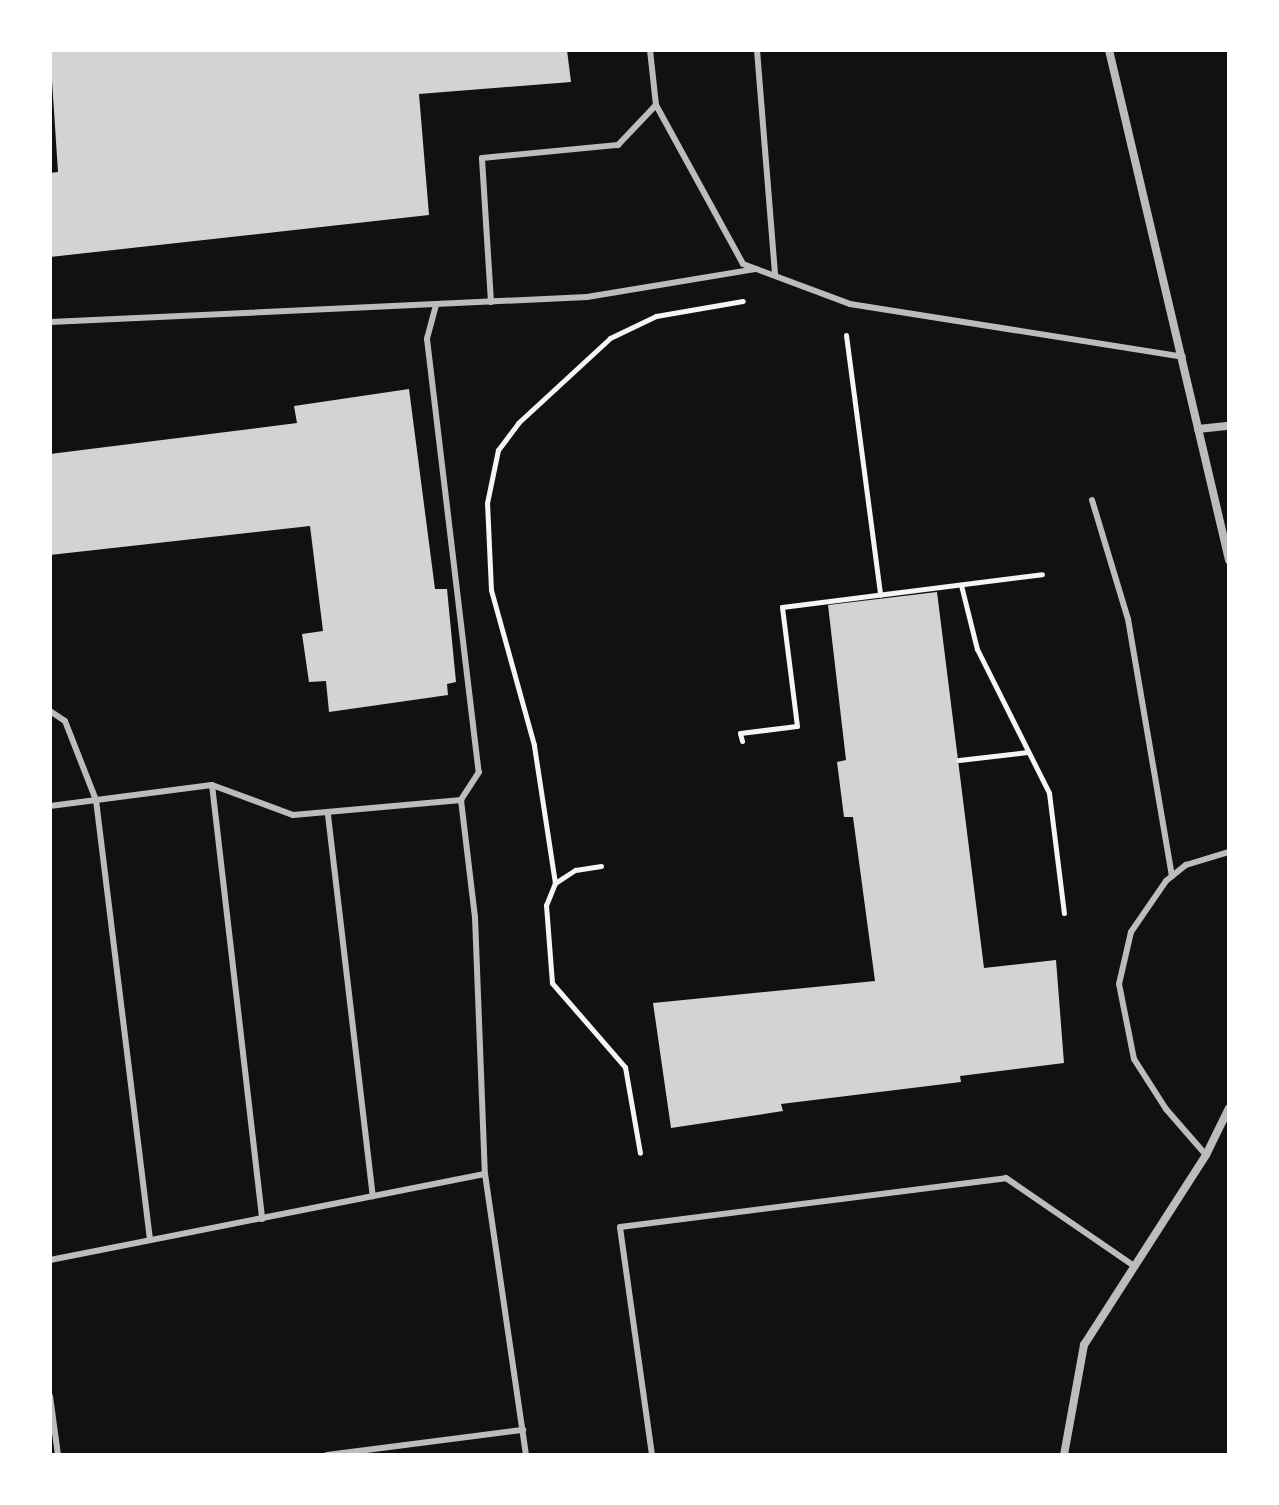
<!DOCTYPE html>
<html>
<head>
<meta charset="utf-8">
<style>
  body { margin:0 }
  #map { position:relative; width:1279px; height:1505px; overflow:hidden; background:#111; font-family:"Nunito Sans",sans-serif }
  div>[style] { position:absolute }
  .building>* { inset:0; background:#d3d3d3 }
  .path>* { height:5px; margin:-2.5px; padding:0 2.5px; transform-origin:2.5px; border-radius:2.5px; background:#f5f5f5 }
  .service>* { height:6px; margin:-3px; padding:0 3px; transform-origin:3px; border-radius:3px; background:#bcbcbc }
  .minor>* { height:8px; margin:-4px; padding:0 4px; transform-origin:4px; border-radius:4px; background:#bcbcbc }
  span { translate:-50% -50%; white-space:nowrap; text-align:center; line-height:1.15; -webkit-text-stroke:7px #fff; paint-order:stroke }
  .frame { position:absolute; inset:0; border:52px solid #fff; pointer-events:none }
</style>
</head>
<body>
<div id="map">
  <div class="building">
    <i style="clip-path:polygon(50px 50px,567px 50px,571px 82px,419px 94px,429px 215px,50px 257px,50px 173px,58px 172px)"></i>
    <i style="clip-path:polygon(409px 389px,435px 589px,447px 589px,456px 682px,447px 684px,448px 695px,329px 712px,326px 681px,309px 682px,302px 634px,323px 631px,310px 526px,50px 555px,50px 454px,297px 423px,294px 406px)"></i>
    <i style="clip-path:polygon(937px 592px,984px 968px,1056px 960px,1064px 1063px,960px 1076px,961px 1082px,781px 1104px,783px 1111px,671px 1128px,653px 1003px,875px 981px,853px 817px,844px 817px,837px 762px,846px 760px,828px 605px)"></i>
  </div>
  <div class="path">
    <i style="left:846px;top:335px;width:262px;rotate:82.5deg"></i>
    <i style="left:961px;top:585px;width:66px;rotate:76deg"></i>
    <i style="left:977px;top:649px;width:161px;rotate:63.4deg"></i>
    <i style="left:1049px;top:793px;width:121px;rotate:82.9deg"></i>
    <i style="left:742px;top:741px;width:8px;rotate:-104deg"></i>
    <i style="left:740px;top:733px;width:57px;rotate:-7deg"></i>
    <i style="left:797px;top:726px;width:120px;rotate:-97.2deg"></i>
    <i style="left:782px;top:607px;width:262px;rotate:-7.2deg"></i>
    <i style="left:959px;top:760px;width:69px;rotate:-6.6deg"></i>
    <i style="left:601px;top:866px;width:26px;rotate:171deg"></i>
    <i style="left:575px;top:870px;width:24px;rotate:147deg"></i>
    <i style="left:555px;top:883px;width:24px;rotate:112deg"></i>
    <i style="left:546px;top:905px;width:78px;rotate:85.6deg"></i>
    <i style="left:552px;top:983px;width:111px;rotate:49deg"></i>
    <i style="left:625px;top:1067px;width:87px;rotate:80.1deg"></i>
    <i style="left:555px;top:883px;width:140px;rotate:-98.7deg"></i>
    <i style="left:534px;top:745px;width:161px;rotate:-105.5deg"></i>
    <i style="left:491px;top:590px;width:87px;rotate:-92.6deg"></i>
    <i style="left:487px;top:503px;width:54px;rotate:-78.3deg"></i>
    <i style="left:498px;top:450px;width:34px;rotate:-53deg"></i>
    <i style="left:518px;top:423px;width:125px;rotate:-42.7deg"></i>
    <i style="left:610px;top:338px;width:51px;rotate:-25.6deg"></i>
    <i style="left:656px;top:316px;width:88px;rotate:-9.8deg"></i>
  </div>
  <div class="service">
    <i style="left:650px;top:50px;width:55px;rotate:83.8deg"></i>
    <i style="left:656px;top:105px;width:181px;rotate:61.3deg"></i>
    <i style="left:743px;top:264px;width:114px;rotate:20.5deg"></i>
    <i style="left:850px;top:304px;width:337px;rotate:9deg"></i>
    <i style="left:757px;top:50px;width:226px;rotate:85.4deg"></i>
    <i style="left:491px;top:302px;width:144px;rotate:-93.6deg"></i>
    <i style="left:482px;top:158px;width:137px;rotate:-5.5deg"></i>
    <i style="left:618px;top:145px;width:55px;rotate:-46.5deg"></i>
    <i style="left:436px;top:305px;width:35px;rotate:105deg"></i>
    <i style="left:427px;top:339px;width:436px;rotate:83.2deg"></i>
    <i style="left:479px;top:772px;width:33px;rotate:123deg"></i>
    <i style="left:50px;top:322px;width:538px;rotate:-2.67deg"></i>
    <i style="left:587px;top:297px;width:172px;rotate:-9.4deg"></i>
    <i style="left:1092px;top:500px;width:124px;rotate:73.2deg"></i>
    <i style="left:1128px;top:619px;width:261px;rotate:80.3deg"></i>
    <i style="left:50px;top:711px;width:18px;rotate:34deg"></i>
    <i style="left:65px;top:721px;width:85px;rotate:68.6deg"></i>
    <i style="left:96px;top:800px;width:443px;rotate:83deg"></i>
    <i style="left:212px;top:785px;width:437px;rotate:83.4deg"></i>
    <i style="left:50px;top:806px;width:163px;rotate:-7.4deg"></i>
    <i style="left:212px;top:785px;width:86px;rotate:20.3deg"></i>
    <i style="left:293px;top:815px;width:169px;rotate:-5.1deg"></i>
    <i style="left:461px;top:800px;width:118px;rotate:83.2deg"></i>
    <i style="left:475px;top:917px;width:257px;rotate:87.8deg"></i>
    <i style="left:485px;top:1174px;width:284px;rotate:81.7deg"></i>
    <i style="left:328px;top:815px;width:384px;rotate:83.3deg"></i>
    <i style="left:1206px;top:1155px;width:61px;rotate:-131deg"></i>
    <i style="left:1166px;top:1109px;width:59px;rotate:-122.6deg"></i>
    <i style="left:1134px;top:1059px;width:76px;rotate:-101.3deg"></i>
    <i style="left:1119px;top:984px;width:53px;rotate:-77deg"></i>
    <i style="left:1131px;top:932px;width:62px;rotate:-55.5deg"></i>
    <i style="left:1166px;top:881px;width:26px;rotate:-39deg"></i>
    <i style="left:1186px;top:865px;width:45px;rotate:-16.8deg"></i>
    <i style="left:50px;top:1260px;width:443px;rotate:-11.2deg"></i>
    <i style="left:50px;top:1396px;width:60px;rotate:82.3deg"></i>
    <i style="left:327px;top:1455px;width:198px;rotate:-7.3deg"></i>
    <i style="left:652px;top:1455px;width:230px;rotate:-98deg"></i>
    <i style="left:620px;top:1227px;width:389px;rotate:-7.2deg"></i>
    <i style="left:1006px;top:1178px;width:155px;rotate:34.5deg"></i>
  </div>
  <div class="minor">
    <i style="left:1109px;top:50px;width:524px;rotate:76.76deg"></i>
    <i style="left:1198px;top:429px;width:31px;rotate:-6deg"></i>
    <i style="left:1064px;top:1455px;width:112px;rotate:-79.7deg"></i>
    <i style="left:1084px;top:1345px;width:226px;rotate:-57.3deg"></i>
    <i style="left:1206px;top:1155px;width:52px;rotate:-63.9deg"></i>
  </div>
  <div class="frame"></div>
</div>
</body>
</html>
